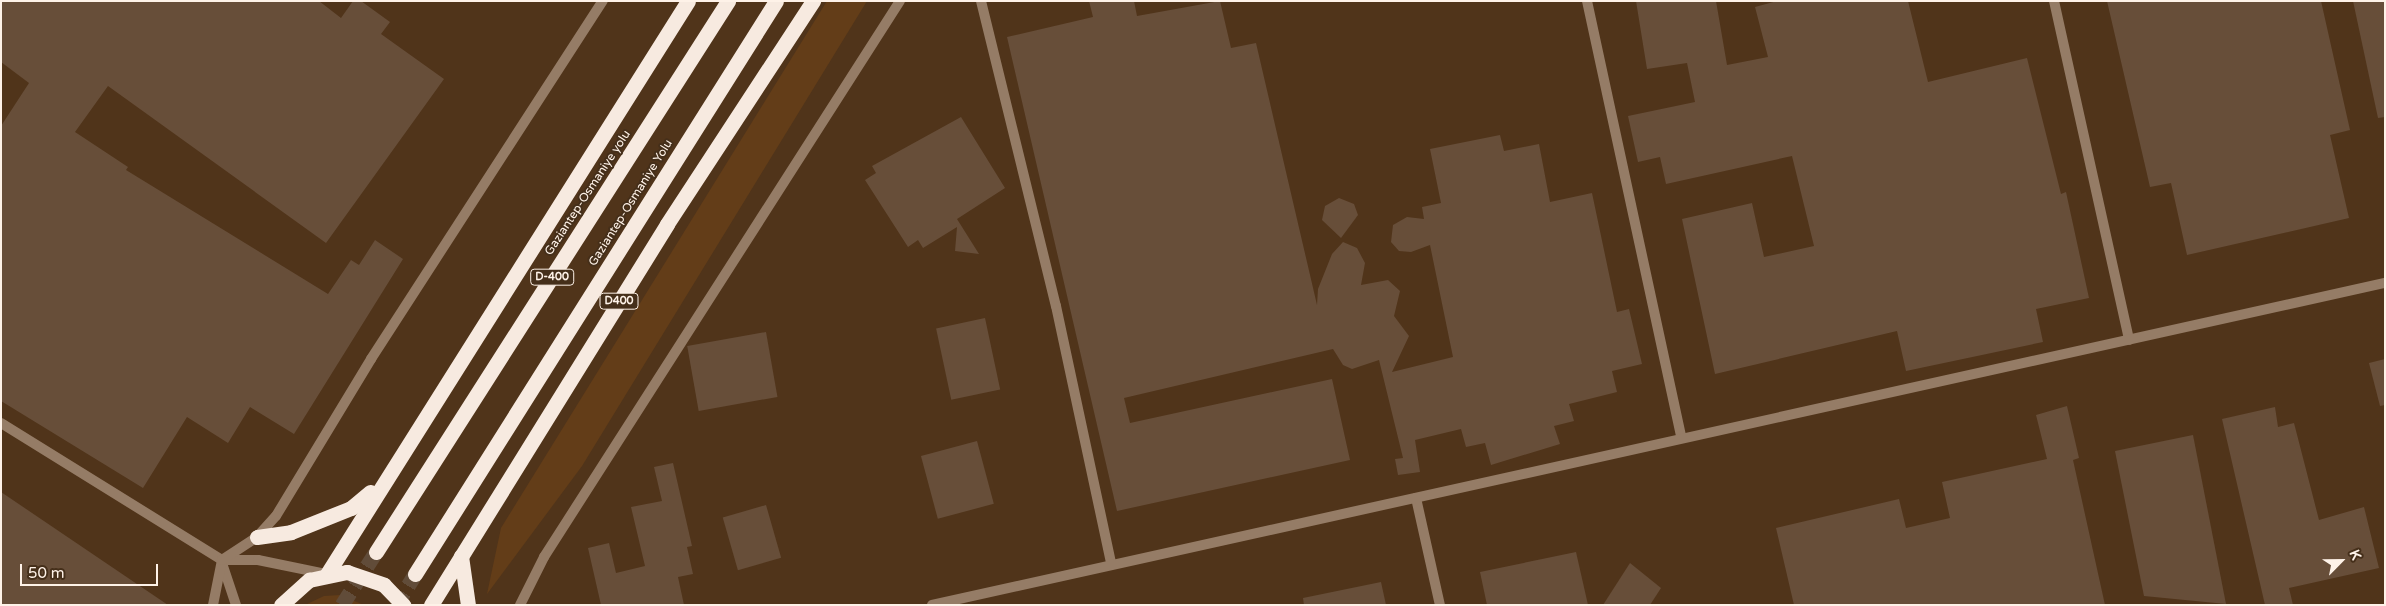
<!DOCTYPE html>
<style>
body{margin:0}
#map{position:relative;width:2386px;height:606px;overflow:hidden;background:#452f1a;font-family:"Varela Round",sans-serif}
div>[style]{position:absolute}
.built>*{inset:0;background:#50341a;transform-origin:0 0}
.green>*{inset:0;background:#633d18}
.building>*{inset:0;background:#674e39;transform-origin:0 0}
.highway-tunnel>*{height:15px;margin-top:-7.5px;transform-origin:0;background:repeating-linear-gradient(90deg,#614c39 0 15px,transparent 0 23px)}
.street>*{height:10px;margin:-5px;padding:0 5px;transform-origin:5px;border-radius:5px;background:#957c66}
.highway>*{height:15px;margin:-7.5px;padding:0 7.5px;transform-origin:7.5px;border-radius:7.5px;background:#f7eae0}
span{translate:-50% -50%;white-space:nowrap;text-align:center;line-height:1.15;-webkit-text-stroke:4px #452f1a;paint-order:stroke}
.shield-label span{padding:1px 4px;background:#452f1a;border:1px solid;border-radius:4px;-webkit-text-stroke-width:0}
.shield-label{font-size:11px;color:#fef2e8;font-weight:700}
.street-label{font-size:12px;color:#fef2e8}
.frame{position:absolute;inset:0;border:2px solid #fef2e8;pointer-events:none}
.north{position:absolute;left:2316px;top:536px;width:50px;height:50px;-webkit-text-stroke:4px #452f1a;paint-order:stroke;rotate:67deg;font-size:14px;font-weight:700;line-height:20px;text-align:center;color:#fef2e8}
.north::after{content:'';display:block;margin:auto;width:18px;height:22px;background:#fef2e8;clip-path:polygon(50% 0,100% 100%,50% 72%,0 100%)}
.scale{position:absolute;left:20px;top:564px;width:138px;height:22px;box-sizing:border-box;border:2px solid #fef2e8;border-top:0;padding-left:6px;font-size:15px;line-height:18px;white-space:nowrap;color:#fef2e8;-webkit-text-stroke:4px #452f1a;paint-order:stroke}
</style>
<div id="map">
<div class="built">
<i style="left:1px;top:1px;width:2384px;height:604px"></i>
</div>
<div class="green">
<i style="clip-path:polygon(827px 1px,867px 1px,582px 466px,487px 594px,501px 528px)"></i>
<i style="clip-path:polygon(340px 595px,364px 605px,305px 605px,324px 596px)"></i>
</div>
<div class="building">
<i style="clip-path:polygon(1px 1px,319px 1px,341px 18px,353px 1px,361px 1px,390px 22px,381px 34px,444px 79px,326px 243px,108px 86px,75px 132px,128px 167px,126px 170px,328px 294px,351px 260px,359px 265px,375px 240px,403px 259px,294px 434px,250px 407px,228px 443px,187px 417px,143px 488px,1px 401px,1px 126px,29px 83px,1px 62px)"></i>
<i style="clip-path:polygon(1089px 1px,1134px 1px,1137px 16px,1220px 1px,1231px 48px,1256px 43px,1317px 305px,1318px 289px,1332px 254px,1343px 242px,1357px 248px,1365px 263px,1361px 285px,1388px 280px,1400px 291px,1394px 316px,1409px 336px,1392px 372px,1453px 357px,1430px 245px,1411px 252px,1399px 251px,1391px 242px,1393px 225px,1407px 217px,1424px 219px,1422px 207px,1441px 203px,1430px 149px,1500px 135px,1504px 151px,1539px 144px,1550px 202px,1592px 193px,1617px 312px,1629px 309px,1642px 364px,1612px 371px,1617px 392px,1569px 404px,1574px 421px,1554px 426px,1560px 444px,1491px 465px,1485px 443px,1466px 447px,1461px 429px,1415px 440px,1420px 472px,1398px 475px,1395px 459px,1403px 458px,1379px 360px,1352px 369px,1343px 365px,1333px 349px,1124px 398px,1130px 423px,1332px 379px,1350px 460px,1117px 511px,1007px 37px,1093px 17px)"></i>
<i style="clip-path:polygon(1636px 1px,1716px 1px,1727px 65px,1768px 57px,1755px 7px,1777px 1px,1908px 1px,1928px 82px,2027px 58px,2061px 194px,2066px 192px,2089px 298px,2036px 309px,2043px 342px,1906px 371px,1897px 331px,1715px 374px,1682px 219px,1752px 203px,1764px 257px,1814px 246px,1792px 156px,1666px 184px,1660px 157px,1638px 162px,1628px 116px,1695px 102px,1687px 63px,1647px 69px)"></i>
<i style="clip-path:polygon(2107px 1px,2321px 1px,2350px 130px,2330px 135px,2349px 218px,2187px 255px,2171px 183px,2150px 187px)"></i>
<i style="clip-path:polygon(2353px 1px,2385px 1px,2385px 117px,2378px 118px)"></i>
<i style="clip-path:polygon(961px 117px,1005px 188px,957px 219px,979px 254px,955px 251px,957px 227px,923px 248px,918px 240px,908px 247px,865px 180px,876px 173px,872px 166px)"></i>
<i style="clip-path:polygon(1339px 198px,1354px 204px,1358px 215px,1341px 238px,1322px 220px,1325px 206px)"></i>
<i style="left:985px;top:318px;width:73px;height:50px;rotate:78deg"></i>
<i style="left:766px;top:332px;width:66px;height:80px;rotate:80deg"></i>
<i style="clip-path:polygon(2385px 359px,2385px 405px,2380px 406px,2369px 363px)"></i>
<i style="clip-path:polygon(2067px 406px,2079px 458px,2073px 460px,2105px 605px,1794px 605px,1776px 528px,1899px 499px,1906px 528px,1950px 518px,1942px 482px,2047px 459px,2036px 415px)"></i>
<i style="clip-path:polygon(2275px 407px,2278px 427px,2294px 423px,2319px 520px,2364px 507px,2379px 568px,2289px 588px,2293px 605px,2265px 605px,2222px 419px)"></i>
<i style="clip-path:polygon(2193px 435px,2226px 604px,2144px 596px,2115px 451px)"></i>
<i style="left:977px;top:441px;width:65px;height:58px;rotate:75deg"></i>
<i style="clip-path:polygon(673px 463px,692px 546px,687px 547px,693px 574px,678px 577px,684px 605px,601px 605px,588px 548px,609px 543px,616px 573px,645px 566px,631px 507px,662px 501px,654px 467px)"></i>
<i style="clip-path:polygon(1px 492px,168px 605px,1px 605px)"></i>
<i style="left:766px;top:505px;width:55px;height:45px;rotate:74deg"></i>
<i style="clip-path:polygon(1576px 552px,1588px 605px,1487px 605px,1480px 572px)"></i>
<i style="clip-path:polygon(1630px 563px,1661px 588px,1650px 605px,1603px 605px)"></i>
<i style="clip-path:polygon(1381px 582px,1386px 605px,1304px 605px,1303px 598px)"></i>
</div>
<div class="highway-tunnel">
<i style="left:342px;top:605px;width:63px;rotate:-57.3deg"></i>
<i style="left:396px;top:605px;width:36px;rotate:-58deg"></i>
</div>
<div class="street">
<i style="left:981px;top:1px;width:314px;rotate:76.2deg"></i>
<i style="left:1056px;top:306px;width:262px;rotate:77.9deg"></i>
<i style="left:1587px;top:1px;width:446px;rotate:77.8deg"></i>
<i style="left:2054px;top:1px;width:347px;rotate:77.5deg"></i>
<i style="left:1px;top:423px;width:260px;rotate:31.8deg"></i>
<i style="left:222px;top:560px;width:36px"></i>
<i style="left:258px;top:560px;width:69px;rotate:11.6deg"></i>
<i style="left:1416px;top:498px;width:110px;rotate:77.4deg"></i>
<i style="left:223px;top:566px;width:41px;rotate:71.6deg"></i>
<i style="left:213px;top:605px;width:46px;rotate:-78.7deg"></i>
<i style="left:222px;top:560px;width:42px;rotate:-33.3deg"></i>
<i style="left:257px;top:537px;width:28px;rotate:-48deg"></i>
<i style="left:276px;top:516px;width:184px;rotate:-58.8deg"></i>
<i style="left:371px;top:359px;width:427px;rotate:-57.1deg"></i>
<i style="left:520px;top:605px;width:54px;rotate:-63.4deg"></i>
<i style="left:544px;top:557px;width:660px;rotate:-57.37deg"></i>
<i style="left:932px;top:605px;width:1488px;rotate:-12.5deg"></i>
</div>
<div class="highway">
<i style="left:257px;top:537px;width:34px;rotate:-8deg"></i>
<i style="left:291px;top:532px;width:65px;rotate:-21.8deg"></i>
<i style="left:351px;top:508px;width:25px;rotate:-40deg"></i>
<i style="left:376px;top:552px;width:654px;rotate:-57.43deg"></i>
<i style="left:461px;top:556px;width:49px;rotate:81.9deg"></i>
<i style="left:327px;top:574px;width:677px;rotate:-57.79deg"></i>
<i style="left:415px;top:574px;width:677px;rotate:-57.79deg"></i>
<i style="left:281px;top:605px;width:38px;rotate:-42deg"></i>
<i style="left:309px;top:580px;width:39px;rotate:-12deg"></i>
<i style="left:347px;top:572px;width:39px;rotate:19deg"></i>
<i style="left:384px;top:585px;width:28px;rotate:46deg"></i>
<i style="left:431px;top:605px;width:448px;rotate:-58.2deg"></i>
<i style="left:667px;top:224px;width:267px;rotate:-56.8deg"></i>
</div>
<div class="shield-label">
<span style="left:552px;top:277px">D-400</span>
<span style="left:619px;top:301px">D400</span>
</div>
<div class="street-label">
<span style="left:588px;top:193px;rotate:-57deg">Gaziantep-Osmaniye yolu</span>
<span style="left:631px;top:203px;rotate:-58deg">Gaziantep-Osmaniye Yolu</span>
</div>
<div class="frame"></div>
<div class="north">K</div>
<div class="scale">50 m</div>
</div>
